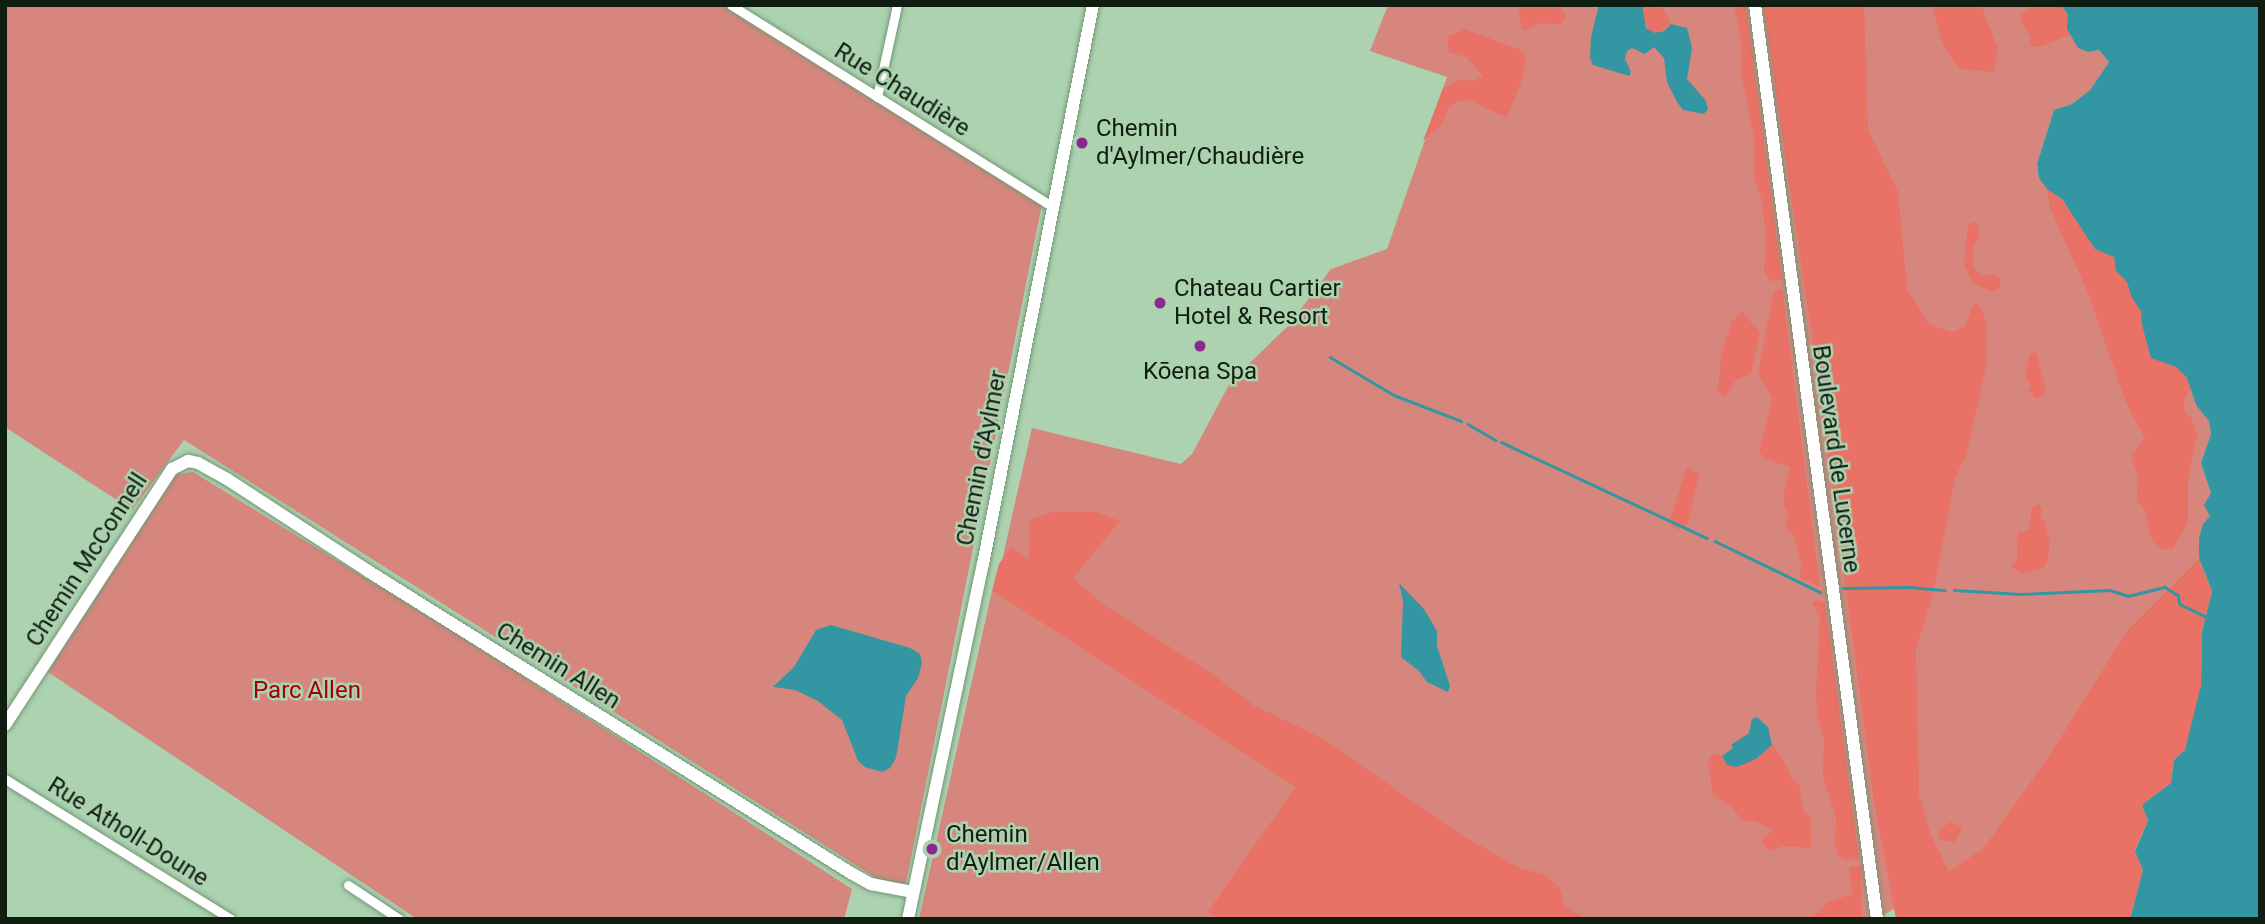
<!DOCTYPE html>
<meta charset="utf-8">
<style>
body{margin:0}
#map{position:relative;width:2265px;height:924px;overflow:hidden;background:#acd2b0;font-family:Roboto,sans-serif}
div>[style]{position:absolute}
.green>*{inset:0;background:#d7867d}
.forest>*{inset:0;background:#e97165}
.water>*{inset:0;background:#3396a3}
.stream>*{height:2.5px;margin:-1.25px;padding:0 1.25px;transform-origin:1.25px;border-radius:1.25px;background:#3396a3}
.roads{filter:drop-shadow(0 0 2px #739777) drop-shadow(0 0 2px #739777)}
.street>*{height:9px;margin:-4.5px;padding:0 4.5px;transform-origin:4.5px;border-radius:4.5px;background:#fff}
.secondary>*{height:12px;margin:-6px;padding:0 6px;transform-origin:6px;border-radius:6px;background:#fff}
.dots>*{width:19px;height:19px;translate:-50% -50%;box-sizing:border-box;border:4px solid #acd2b0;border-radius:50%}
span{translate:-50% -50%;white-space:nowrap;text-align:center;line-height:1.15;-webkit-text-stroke:5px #acd2b0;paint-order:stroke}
.street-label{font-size:24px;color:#101e12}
.poi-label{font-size:24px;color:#101e12}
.left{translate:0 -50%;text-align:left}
.park-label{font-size:24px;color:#a1000b}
.frame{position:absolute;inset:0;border:7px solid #101e12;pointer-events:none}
</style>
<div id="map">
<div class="green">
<i style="clip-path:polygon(5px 5px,735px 5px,1043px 199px,906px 883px,889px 886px,184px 440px,132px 510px,5px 427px)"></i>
<i style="clip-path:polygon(1388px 5px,2061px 5px,2088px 52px,2099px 50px,2109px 62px,2090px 90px,2072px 104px,2054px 110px,2037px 164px,2039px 178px,2114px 257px,2176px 367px,2187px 378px,2196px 405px,2209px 420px,2211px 434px,2201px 463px,2211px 493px,2210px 516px,2199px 538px,2199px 558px,2127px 630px,2049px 755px,1983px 848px,1894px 909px,1876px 919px,1574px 919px,1001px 565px,1032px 428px,1181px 464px,1192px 454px,1231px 381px,1288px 326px,1331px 269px,1387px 249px,1447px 77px,1370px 51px)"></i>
<i style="clip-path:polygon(193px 472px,467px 640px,852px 889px,844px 919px,417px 919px,48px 672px,171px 480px,178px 474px)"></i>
<i style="clip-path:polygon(992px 591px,1295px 787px,1209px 912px,1218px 919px,919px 919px)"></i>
</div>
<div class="forest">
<i style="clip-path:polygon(1518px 5px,1560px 5px,1566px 18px,1558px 25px,1543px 23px,1522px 31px)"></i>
<i style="clip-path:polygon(1642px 5px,1662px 5px,1671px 24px,1659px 33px,1650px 32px,1642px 15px)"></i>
<i style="clip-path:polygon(1734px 5px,1746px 5px,1782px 280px,1770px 281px,1764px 272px,1766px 234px,1762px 202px,1754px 176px,1754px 137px,1742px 79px,1741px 39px)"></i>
<i style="clip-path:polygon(1763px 5px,1864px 5px,1868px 129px,1898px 192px,1907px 289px,1929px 324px,1953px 332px,1965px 326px,1974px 302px,1982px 309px,1986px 322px,1986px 368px,1966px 456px,1955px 477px,1934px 590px,1916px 650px,1919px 795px,1931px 835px,1949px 871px,1983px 848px,2049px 755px,2127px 630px,2199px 558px,2212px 591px,2202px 632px,2201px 685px,2196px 716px,2185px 750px,2174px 760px,2171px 783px,2142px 805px,2148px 821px,2135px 850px,2143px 870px,2130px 919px,1896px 919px,1874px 801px,1817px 370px)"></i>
<i style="clip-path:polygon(1932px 5px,1981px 5px,1998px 49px,1993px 72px,1960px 69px,1943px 46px)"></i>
<i style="clip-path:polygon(2034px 5px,2061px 5px,2068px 15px,2070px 35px,2039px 47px,2029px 45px,2031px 38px,2022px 24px,2021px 15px)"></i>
<i style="clip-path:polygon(1465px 29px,1520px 50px,1526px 56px,1523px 77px,1507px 118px,1469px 100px,1459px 101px,1449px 107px,1442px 124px,1423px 141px,1443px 88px,1460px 80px,1473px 81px,1483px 76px,1466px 57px,1449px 52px,1447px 37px)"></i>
<i style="clip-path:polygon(2047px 189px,2062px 199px,2095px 249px,2114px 257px,2116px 271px,2127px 282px,2132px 298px,2141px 311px,2142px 325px,2151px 357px,2176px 367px,2187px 378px,2191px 389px,2184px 400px,2185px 412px,2191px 417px,2197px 435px,2188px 479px,2188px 523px,2173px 548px,2161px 549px,2152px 541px,2145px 511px,2137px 500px,2138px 476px,2131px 456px,2145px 438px,2127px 405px,2088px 293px,2050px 208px)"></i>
<i style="clip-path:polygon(1977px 222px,1979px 239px,1974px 245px,1972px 265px,1981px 276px,1993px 274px,2001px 279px,2000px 288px,1992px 292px,1973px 283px,1964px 264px,1968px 227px,1971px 223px)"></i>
<i style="clip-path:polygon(1782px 289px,1820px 587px,1800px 578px,1801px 563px,1793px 534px,1785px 527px,1789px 514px,1784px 507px,1784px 494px,1790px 467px,1764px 458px,1759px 451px,1772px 398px,1758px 373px,1774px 291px)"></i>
<i style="clip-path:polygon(1742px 312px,1760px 332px,1751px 373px,1736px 380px,1725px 397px,1718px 391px,1721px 356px,1732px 321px)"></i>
<i style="clip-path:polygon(2036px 352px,2045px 386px,2044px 395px,2037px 399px,2028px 391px,2031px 385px,2025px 376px,2030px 354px)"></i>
<i style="clip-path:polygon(1687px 467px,1699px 475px,1688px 523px,1679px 530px,1671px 526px,1671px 517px)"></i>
<i style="clip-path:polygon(2039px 504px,2042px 510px,2040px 518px,2044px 521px,2050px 540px,2048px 560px,2043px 568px,2021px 574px,2011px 566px,2017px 559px,2018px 532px,2029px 530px,2032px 507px)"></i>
<i style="clip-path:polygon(1053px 512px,1095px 512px,1120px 521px,1073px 578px,1100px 602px,1215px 676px,1253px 705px,1322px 738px,1460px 834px,1517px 867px,1545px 875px,1559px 887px,1565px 906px,1586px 919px,1218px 919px,1208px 912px,1295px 787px,992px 591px,999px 564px,1011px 547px,1029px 560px,1029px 520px)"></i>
<i style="clip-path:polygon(1819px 600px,1825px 604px,1859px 859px,1846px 860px,1838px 856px,1835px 842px,1836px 817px,1823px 778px,1824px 739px,1817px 714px,1816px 692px,1820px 619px,1812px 603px)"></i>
<i style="clip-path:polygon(1772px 745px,1783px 759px,1792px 779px,1799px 784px,1803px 809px,1811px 819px,1811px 848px,1784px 846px,1769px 851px,1761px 841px,1773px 830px,1755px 821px,1744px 822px,1731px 807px,1713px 795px,1708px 762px,1713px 753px,1722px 756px,1727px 765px,1756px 759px)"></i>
<i style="clip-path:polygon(1949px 822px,1962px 827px,1955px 842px,1940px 840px,1938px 833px)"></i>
<i style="clip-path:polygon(1861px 866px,1861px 919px,1811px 919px,1828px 902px,1852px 894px,1849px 867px)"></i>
</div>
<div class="water">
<i style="clip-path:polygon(1599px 5px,1642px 5px,1646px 28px,1655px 33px,1664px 31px,1671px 24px,1687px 28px,1692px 48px,1687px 79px,1706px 101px,1708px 109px,1704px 114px,1683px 110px,1677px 102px,1667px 82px,1664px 58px,1654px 47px,1645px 54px,1632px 48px,1627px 51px,1625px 59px,1631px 72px,1629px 76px,1593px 65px,1590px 58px,1591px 37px)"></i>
<i style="clip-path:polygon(2061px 5px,2260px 5px,2260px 919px,2130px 919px,2143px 870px,2135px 851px,2148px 821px,2142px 805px,2171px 783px,2174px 760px,2185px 750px,2201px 685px,2202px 632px,2212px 591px,2199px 558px,2199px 538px,2203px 524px,2210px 516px,2204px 505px,2211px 493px,2201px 463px,2211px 434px,2209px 421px,2196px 405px,2187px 378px,2176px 367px,2151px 358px,2142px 325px,2141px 311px,2132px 298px,2127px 282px,2116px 271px,2114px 257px,2095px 249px,2062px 199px,2047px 189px,2039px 178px,2037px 164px,2054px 110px,2072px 104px,2090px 90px,2109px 62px,2099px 50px,2088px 52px,2078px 48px,2067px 29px,2068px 15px)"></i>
<i style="clip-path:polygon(1399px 583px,1424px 609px,1437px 631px,1437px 646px,1450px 686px,1448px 692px,1427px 682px,1419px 671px,1401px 657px,1403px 601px)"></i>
<i style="clip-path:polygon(831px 625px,910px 648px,920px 654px,922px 663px,918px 678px,906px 696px,896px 758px,890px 768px,882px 772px,865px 767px,858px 761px,842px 720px,818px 701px,795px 690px,773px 687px,794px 667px,816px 630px)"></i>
<i style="clip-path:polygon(1757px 717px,1768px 727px,1772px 745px,1756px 759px,1737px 767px,1727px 765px,1722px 756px,1733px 748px,1731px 745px,1749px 733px,1752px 719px)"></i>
</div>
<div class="stream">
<i style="left:1330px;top:357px;width:74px;rotate:30.7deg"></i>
<i style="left:1394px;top:395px;width:72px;rotate:21.2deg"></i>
<i style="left:1468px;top:424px;width:32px;rotate:30deg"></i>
<i style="left:1501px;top:442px;width:227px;rotate:25deg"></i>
<i style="left:1715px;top:541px;width:117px;rotate:25.9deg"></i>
<i style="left:1843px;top:588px;width:66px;rotate:-0.9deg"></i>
<i style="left:1909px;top:587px;width:36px;rotate:5deg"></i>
<i style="left:1954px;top:590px;width:67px;rotate:3.4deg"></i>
<i style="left:2021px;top:594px;width:89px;rotate:-2.6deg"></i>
<i style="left:2110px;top:590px;width:19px;rotate:18deg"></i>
<i style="left:2128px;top:596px;width:38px;rotate:-14deg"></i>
<i style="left:2165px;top:587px;width:15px;rotate:32deg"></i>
<i style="left:2178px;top:595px;width:9px;rotate:77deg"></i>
<i style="left:2180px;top:604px;width:28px;rotate:26deg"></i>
</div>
<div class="roads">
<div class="street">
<i style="left:731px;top:5px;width:380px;rotate:32.1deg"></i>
<i style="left:877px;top:97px;width:94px;rotate:-77.7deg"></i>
<i style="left:5px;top:779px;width:266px;rotate:31.8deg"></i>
<i style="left:348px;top:885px;width:61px;rotate:33.7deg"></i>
</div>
<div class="secondary">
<i style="left:1755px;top:5px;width:922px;rotate:82.4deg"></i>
<i style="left:5px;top:725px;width:306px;rotate:-56.9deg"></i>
<i style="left:172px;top:469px;width:18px;rotate:-27deg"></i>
<i style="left:188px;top:461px;width:10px;rotate:11deg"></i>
<i style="left:198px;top:463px;width:33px;rotate:29deg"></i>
<i style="left:227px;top:479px;width:168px;rotate:33.1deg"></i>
<i style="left:368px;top:571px;width:570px;rotate:32.02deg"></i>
<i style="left:851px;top:873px;width:23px;rotate:29deg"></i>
<i style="left:871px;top:884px;width:43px;rotate:10.8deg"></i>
<i style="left:908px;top:919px;width:363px;rotate:-78.1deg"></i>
<i style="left:983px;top:564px;width:570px;rotate:-78.87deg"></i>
</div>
</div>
<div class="dots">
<i style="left:1082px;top:143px;background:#8d278e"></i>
<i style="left:1160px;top:303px;background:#8d278e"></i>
<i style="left:1200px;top:346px;background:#8d278e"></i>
<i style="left:932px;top:849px;background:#8d278e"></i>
</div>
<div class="street-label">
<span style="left:902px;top:90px;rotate:32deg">Rue Chaudière</span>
<span style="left:982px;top:458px;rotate:-79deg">Chemin d'Aylmer</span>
<span style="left:1836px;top:459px;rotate:82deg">Boulevard de Lucerne</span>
<span style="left:87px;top:560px;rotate:-57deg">Chemin McConnell</span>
<span style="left:558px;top:666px;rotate:32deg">Chemin Allen</span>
<span style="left:128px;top:832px;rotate:32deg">Rue Atholl-Doune</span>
</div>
<div class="poi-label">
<span class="left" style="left:1096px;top:143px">Chemin<br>d'Aylmer/Chaudière</span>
<span class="left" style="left:1174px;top:303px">Chateau Cartier<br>Hotel &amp; Resort</span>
<span style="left:1200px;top:372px">Kōena Spa</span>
<span class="left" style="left:946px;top:849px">Chemin<br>d'Aylmer/Allen</span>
</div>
<div class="park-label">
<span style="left:307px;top:691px">Parc Allen</span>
</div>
<div class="frame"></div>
</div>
